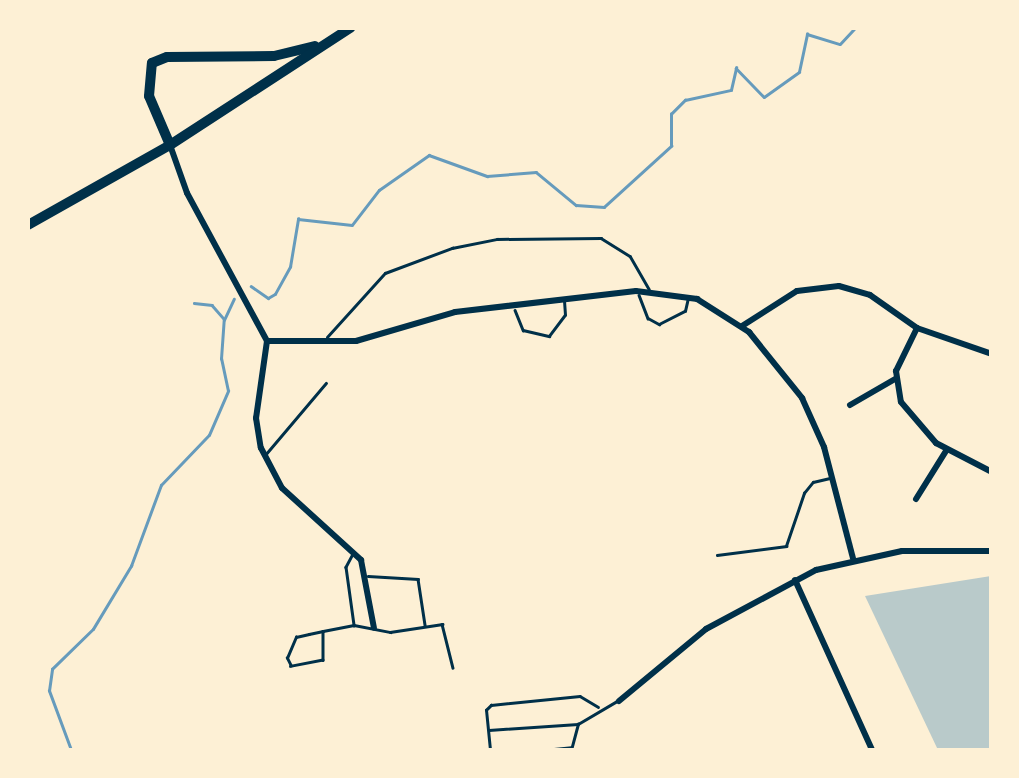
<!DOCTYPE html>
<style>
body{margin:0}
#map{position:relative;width:1019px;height:778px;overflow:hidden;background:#fdf0d5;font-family:"PT Sans Narrow",sans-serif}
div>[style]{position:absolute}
.green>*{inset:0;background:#b9caca}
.stream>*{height:2.5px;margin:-1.25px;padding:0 1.25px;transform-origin:1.25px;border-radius:1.25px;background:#669bbc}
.service>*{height:2.5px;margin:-1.25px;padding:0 1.25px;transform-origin:1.25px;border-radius:1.25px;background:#003049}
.minor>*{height:6px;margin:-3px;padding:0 3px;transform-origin:3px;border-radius:3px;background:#003049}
.trunk>*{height:10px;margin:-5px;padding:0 5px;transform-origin:5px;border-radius:5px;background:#003049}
span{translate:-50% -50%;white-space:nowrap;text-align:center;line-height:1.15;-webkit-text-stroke:8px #fdf0d5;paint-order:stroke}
.frame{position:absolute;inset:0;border:30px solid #fdf0d5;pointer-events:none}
</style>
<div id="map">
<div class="green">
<i style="clip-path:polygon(991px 576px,991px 750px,938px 750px,865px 596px)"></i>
</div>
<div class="stream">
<i style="left:251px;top:286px;width:21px;rotate:35deg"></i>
<i style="left:268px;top:298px;width:8px;rotate:-30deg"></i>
<i style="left:275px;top:294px;width:31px;rotate:-61deg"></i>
<i style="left:290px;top:267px;width:49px;rotate:-80.5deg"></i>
<i style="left:298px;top:219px;width:54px;rotate:6.3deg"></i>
<i style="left:352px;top:225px;width:44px;rotate:-52.4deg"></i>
<i style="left:379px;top:190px;width:61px;rotate:-35deg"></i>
<i style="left:429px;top:155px;width:62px;rotate:19.9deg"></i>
<i style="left:487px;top:176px;width:49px;rotate:-4.7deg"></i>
<i style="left:536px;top:172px;width:52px;rotate:39.5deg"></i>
<i style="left:576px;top:205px;width:28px;rotate:4deg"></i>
<i style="left:604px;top:207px;width:91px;rotate:-42.3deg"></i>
<i style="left:671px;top:146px;width:32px;rotate:-90deg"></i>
<i style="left:671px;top:114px;width:20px;rotate:-45deg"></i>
<i style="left:685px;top:100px;width:47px;rotate:-12.3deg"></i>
<i style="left:731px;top:90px;width:23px;rotate:-77deg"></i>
<i style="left:736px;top:68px;width:40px;rotate:46deg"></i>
<i style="left:764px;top:97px;width:43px;rotate:-35.5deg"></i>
<i style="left:799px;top:72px;width:39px;rotate:-78deg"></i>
<i style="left:807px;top:34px;width:34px;rotate:17deg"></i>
<i style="left:840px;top:44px;width:22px;rotate:-47deg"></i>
<i style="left:194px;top:303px;width:18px;rotate:6deg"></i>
<i style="left:212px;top:305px;width:18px;rotate:49deg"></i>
<i style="left:71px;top:750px;width:63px;rotate:-110.4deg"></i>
<i style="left:49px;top:691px;width:22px;rotate:-82deg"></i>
<i style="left:52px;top:669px;width:57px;rotate:-44.3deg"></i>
<i style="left:93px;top:629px;width:74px;rotate:-58.9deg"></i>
<i style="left:131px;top:566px;width:86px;rotate:-69.7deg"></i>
<i style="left:161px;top:485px;width:69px;rotate:-46.2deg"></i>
<i style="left:209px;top:435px;width:48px;rotate:-66.6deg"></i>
<i style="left:228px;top:391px;width:33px;rotate:-102deg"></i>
<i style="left:221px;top:359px;width:39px;rotate:-86deg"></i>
<i style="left:224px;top:320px;width:23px;rotate:-65deg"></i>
</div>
<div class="service">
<i style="left:639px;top:295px;width:25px;rotate:69deg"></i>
<i style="left:648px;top:318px;width:13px;rotate:29deg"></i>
<i style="left:659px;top:324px;width:29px;rotate:-27deg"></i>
<i style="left:685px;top:311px;width:13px;rotate:-77deg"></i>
<i style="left:515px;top:310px;width:22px;rotate:68deg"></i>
<i style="left:523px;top:330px;width:27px;rotate:13deg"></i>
<i style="left:549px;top:336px;width:26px;rotate:-53deg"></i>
<i style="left:565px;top:315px;width:15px;rotate:-94deg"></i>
<i style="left:327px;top:337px;width:86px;rotate:-47.8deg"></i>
<i style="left:385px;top:273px;width:72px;rotate:-20.5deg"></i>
<i style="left:452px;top:248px;width:46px;rotate:-11.3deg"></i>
<i style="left:497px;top:239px;width:104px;rotate:-0.6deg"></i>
<i style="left:601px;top:238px;width:34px;rotate:32deg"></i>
<i style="left:630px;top:256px;width:38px;rotate:60deg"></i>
<i style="left:265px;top:455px;width:94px;rotate:-49.7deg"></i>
<i style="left:353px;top:554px;width:15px;rotate:118deg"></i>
<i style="left:346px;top:567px;width:59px;rotate:82.1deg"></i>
<i style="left:354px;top:625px;width:37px;rotate:11deg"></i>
<i style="left:390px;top:632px;width:53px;rotate:-8.7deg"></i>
<i style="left:442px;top:624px;width:45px;rotate:76deg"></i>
<i style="left:717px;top:555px;width:70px;rotate:-7.4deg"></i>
<i style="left:786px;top:546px;width:56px;rotate:-71.2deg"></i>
<i style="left:804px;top:493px;width:14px;rotate:-51deg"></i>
<i style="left:813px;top:482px;width:18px;rotate:-13deg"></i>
<i style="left:368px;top:576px;width:50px;rotate:3.4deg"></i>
<i style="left:418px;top:579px;width:47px;rotate:81.3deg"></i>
<i style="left:323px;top:631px;width:29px;rotate:90deg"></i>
<i style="left:323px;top:660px;width:33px;rotate:169deg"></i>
<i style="left:291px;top:666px;width:9px;rotate:-117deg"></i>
<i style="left:287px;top:658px;width:23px;rotate:-67deg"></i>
<i style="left:296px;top:637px;width:13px;rotate:-13deg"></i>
<i style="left:309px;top:634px;width:14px;rotate:-12deg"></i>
<i style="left:323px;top:631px;width:31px;rotate:-11deg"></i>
<i style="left:489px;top:730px;width:89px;rotate:-3.9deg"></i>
<i style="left:490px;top:750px;width:40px;rotate:-95.7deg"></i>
<i style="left:486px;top:710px;width:7px;rotate:-45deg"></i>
<i style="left:491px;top:705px;width:89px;rotate:-5.8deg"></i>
<i style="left:580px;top:696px;width:21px;rotate:31deg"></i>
<i style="left:544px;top:750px;width:27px;rotate:-6deg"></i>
<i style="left:571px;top:750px;width:27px;rotate:-75deg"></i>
<i style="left:578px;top:724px;width:45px;rotate:-30.5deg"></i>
</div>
<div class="minor">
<i style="left:170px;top:145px;width:51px;rotate:70.5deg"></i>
<i style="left:187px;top:193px;width:168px;rotate:61.6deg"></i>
<i style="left:267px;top:341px;width:78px;rotate:98.1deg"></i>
<i style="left:256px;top:418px;width:30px;rotate:81deg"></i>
<i style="left:261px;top:448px;width:45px;rotate:62.3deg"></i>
<i style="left:282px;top:488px;width:107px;rotate:42.3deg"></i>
<i style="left:361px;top:560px;width:69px;rotate:79.2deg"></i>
<i style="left:742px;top:326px;width:65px;rotate:-32.5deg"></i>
<i style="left:797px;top:291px;width:42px;rotate:-6.8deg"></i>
<i style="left:839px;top:286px;width:32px;rotate:16deg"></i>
<i style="left:870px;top:295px;width:57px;rotate:35.1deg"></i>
<i style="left:917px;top:328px;width:79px;rotate:19.1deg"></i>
<i style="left:917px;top:328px;width:48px;rotate:116deg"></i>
<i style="left:896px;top:371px;width:31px;rotate:81deg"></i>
<i style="left:901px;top:402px;width:54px;rotate:49.5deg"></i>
<i style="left:936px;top:443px;width:63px;rotate:27.4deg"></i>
<i style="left:267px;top:341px;width:89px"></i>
<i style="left:356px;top:341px;width:103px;rotate:-16.3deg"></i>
<i style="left:455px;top:312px;width:182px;rotate:-6.6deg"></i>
<i style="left:636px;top:291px;width:62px;rotate:7.5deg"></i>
<i style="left:697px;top:299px;width:62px;rotate:32.4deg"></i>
<i style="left:749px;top:332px;width:85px;rotate:51.2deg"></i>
<i style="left:802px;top:398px;width:54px;rotate:65.8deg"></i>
<i style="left:824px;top:447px;width:115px;rotate:75.4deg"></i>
<i style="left:850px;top:405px;width:52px;rotate:-30deg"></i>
<i style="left:916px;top:499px;width:57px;rotate:-58deg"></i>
<i style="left:795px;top:580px;width:187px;rotate:65.6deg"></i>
<i style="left:619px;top:701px;width:113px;rotate:-39.6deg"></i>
<i style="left:706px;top:629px;width:125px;rotate:-28.2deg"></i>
<i style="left:816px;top:570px;width:88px;rotate:-12.5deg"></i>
<i style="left:902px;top:551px;width:90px"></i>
</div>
<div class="trunk">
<i style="left:170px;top:145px;width:53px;rotate:-113.2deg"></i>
<i style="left:149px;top:96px;width:33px;rotate:-85deg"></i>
<i style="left:152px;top:63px;width:16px;rotate:-22deg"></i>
<i style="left:167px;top:57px;width:107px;rotate:-0.5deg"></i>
<i style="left:274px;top:56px;width:42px;rotate:-13.7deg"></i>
<i style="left:28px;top:225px;width:163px;rotate:-29.4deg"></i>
<i style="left:170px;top:145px;width:215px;rotate:-33deg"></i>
</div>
<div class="frame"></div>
</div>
